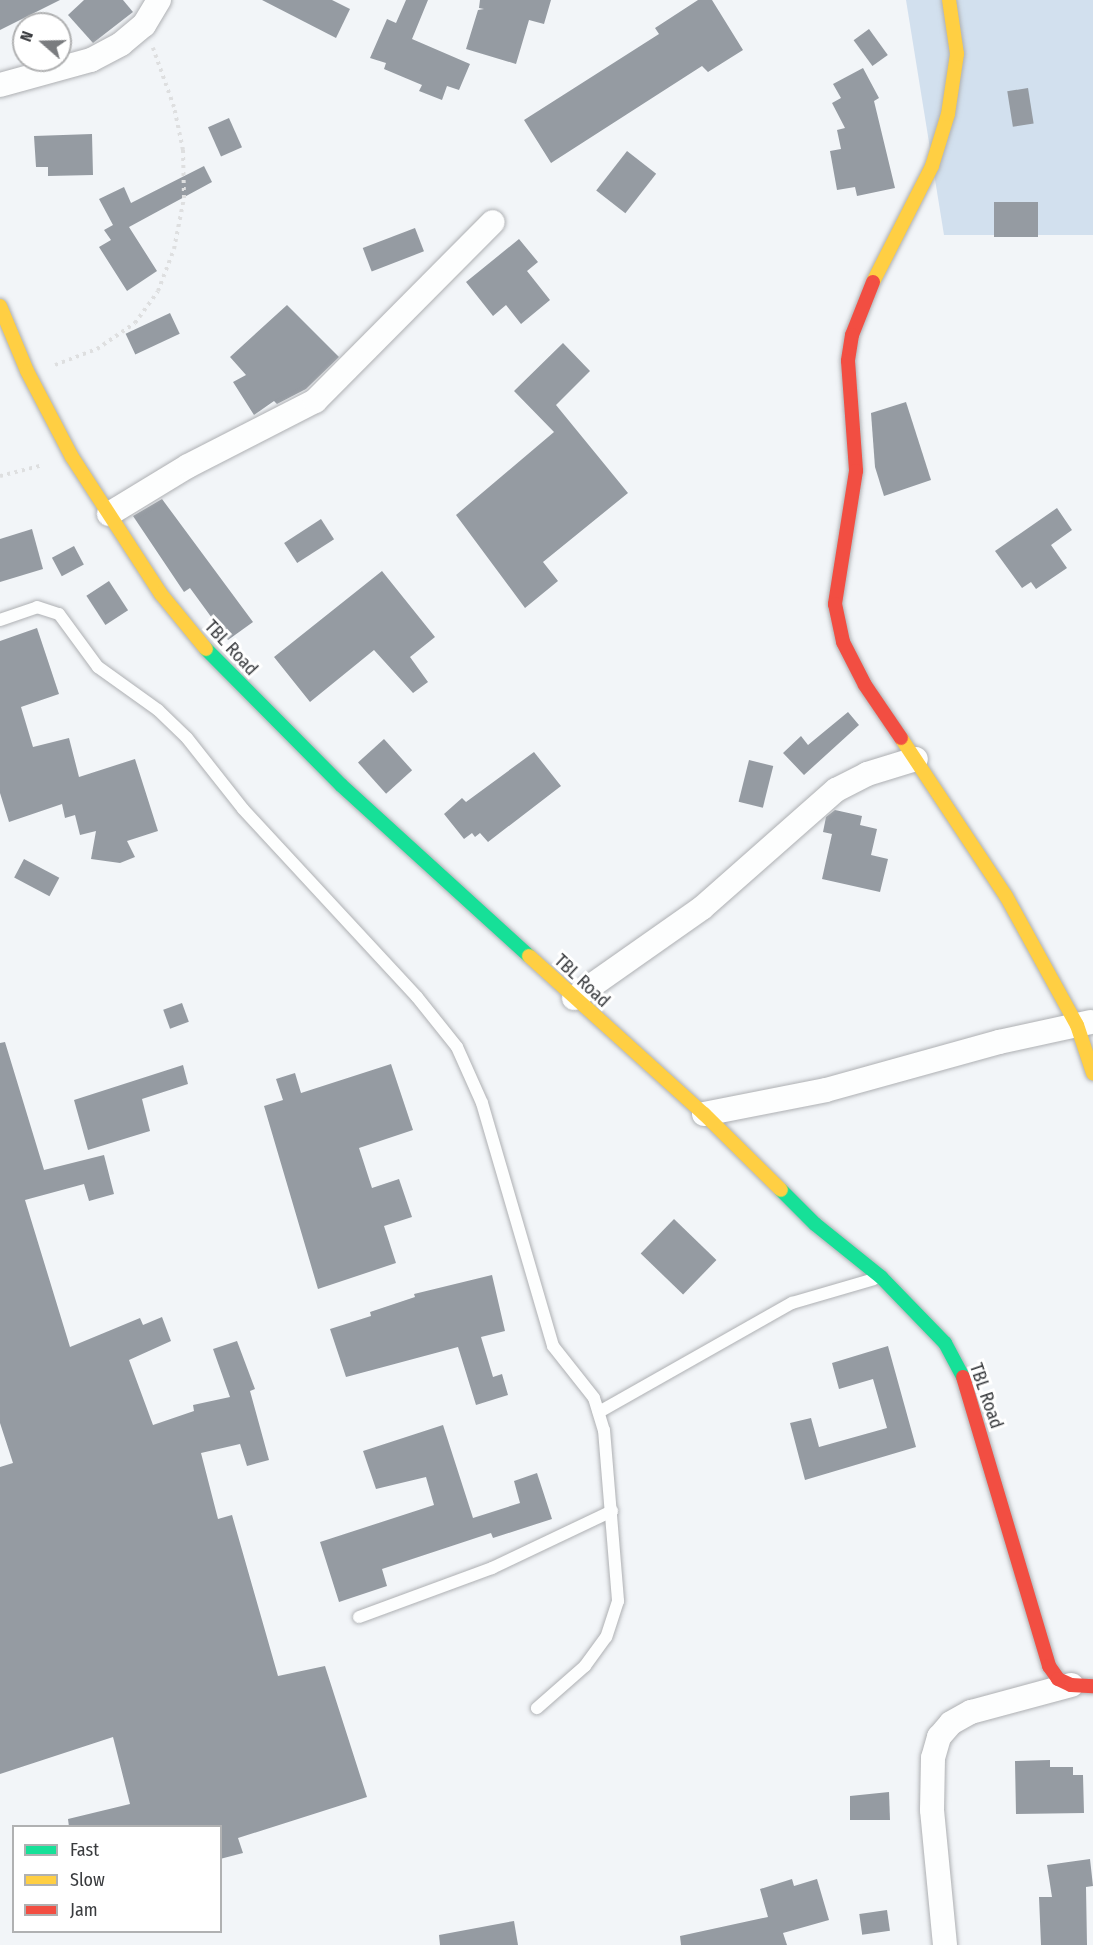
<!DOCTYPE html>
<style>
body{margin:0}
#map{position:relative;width:1093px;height:1945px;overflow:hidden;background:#f2f5f8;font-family:"Fira Sans Condensed",sans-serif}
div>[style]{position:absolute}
.green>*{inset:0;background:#d2e0ee}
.building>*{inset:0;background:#959ba2;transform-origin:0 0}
.path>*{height:4px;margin-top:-2px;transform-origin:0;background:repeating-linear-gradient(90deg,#dedfe0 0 3px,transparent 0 7.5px)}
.roads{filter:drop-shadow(0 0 2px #aeb0b3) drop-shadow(0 0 2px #aeb0b3)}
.lane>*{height:12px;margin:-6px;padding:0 6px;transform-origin:6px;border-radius:6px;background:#fdfefe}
.street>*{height:24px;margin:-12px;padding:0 12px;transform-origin:12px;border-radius:12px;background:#fdfefe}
.fast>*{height:14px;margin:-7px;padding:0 7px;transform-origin:7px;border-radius:7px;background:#16e098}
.slow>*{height:14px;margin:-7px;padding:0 7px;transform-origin:7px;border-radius:7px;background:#ffcf43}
.jam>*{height:14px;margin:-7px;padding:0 7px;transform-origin:7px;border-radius:7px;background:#f24e42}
span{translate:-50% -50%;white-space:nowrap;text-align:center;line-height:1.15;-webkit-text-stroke:6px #fff;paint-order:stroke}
.street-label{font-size:18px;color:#393b3e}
.legend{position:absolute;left:12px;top:1825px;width:210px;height:108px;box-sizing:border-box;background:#fff;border:2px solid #b0b1b2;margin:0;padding:8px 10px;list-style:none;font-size:18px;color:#393b3e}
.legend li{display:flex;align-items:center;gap:12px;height:30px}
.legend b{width:30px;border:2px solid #b0b1b2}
.north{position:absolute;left:12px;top:12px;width:60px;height:60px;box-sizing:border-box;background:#fff;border:2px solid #b0b1b2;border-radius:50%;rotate:290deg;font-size:16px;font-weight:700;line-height:24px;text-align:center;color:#393b3e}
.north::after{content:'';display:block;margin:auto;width:21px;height:27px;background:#7a7c7f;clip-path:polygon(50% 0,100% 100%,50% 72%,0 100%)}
</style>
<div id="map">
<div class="green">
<i style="clip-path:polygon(906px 0,1093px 0,1093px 235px,944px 235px)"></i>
</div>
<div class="building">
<i style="clip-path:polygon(0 0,60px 0,0 30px)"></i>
<i style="clip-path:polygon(84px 0,123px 0,133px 12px,93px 43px,68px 15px)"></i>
<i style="clip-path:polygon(262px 0,332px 0,350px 9px,336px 38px)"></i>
<i style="clip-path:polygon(406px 0,428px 0,412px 39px,470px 64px,459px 90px,447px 86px,442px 100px,419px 91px,422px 85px,384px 69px,386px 63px,370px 58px,387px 19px,396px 23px)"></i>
<i style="clip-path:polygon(480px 0,551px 0,544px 24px,529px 20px,516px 64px,466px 49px,478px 10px,484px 9px,479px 8px)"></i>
<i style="clip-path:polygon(698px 0,712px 0,743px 50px,708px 72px,702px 66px,551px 163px,524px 120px,659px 34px,655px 28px)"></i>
<i style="left:869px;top:29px;width:32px;height:19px;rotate:54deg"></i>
<i style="clip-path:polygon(863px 68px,879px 98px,874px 101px,895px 188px,857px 196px,855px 187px,837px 190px,830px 151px,841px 149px,837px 130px,845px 128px,832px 103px,841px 98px,833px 84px)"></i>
<i style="left:1028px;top:88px;width:36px;height:21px;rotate:81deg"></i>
<i style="left:229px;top:118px;width:32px;height:23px;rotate:66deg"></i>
<i style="clip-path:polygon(92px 134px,93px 175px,48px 176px,48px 167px,36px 167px,34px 136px)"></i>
<i style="left:627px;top:151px;width:37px;height:50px;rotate:38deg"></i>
<i style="clip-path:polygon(204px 166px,212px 182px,129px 227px,157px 271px,127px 291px,99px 247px,111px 240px,104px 230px,113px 225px,99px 199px,124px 187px,131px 203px)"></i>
<i style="left:994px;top:202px;width:44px;height:35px"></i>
<i style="left:415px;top:228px;width:25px;height:56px;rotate:69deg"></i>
<i style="clip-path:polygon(519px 239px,538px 262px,527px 271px,550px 300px,521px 324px,506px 305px,493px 316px,466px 282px)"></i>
<i style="clip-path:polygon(287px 305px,339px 357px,306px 389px,277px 404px,274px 401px,254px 415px,233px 382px,246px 375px,230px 357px)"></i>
<i style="left:170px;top:313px;width:23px;height:49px;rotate:65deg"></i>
<i style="clip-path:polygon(563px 343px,590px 371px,556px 405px,628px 493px,543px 562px,558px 581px,525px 608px,456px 515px,554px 432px,514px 391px)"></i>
<i style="clip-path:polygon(906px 402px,931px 480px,884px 496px,875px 467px,871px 413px)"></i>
<i style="clip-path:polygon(162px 499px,253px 622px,228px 640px,190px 588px,184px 592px,133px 516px)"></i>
<i style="clip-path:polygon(1057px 508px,1072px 530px,1051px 545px,1067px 568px,1036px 589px,1031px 582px,1022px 588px,995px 551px)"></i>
<i style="left:321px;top:519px;width:24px;height:44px;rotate:57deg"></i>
<i style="clip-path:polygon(32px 529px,43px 569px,0 582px,0 539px)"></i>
<i style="left:74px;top:546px;width:21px;height:25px;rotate:62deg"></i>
<i style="clip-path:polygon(382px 571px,435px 637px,410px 657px,428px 682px,413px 693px,374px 650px,310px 702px,274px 657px)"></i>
<i style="left:109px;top:581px;width:35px;height:27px;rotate:57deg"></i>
<i style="clip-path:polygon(37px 628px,59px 694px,21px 707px,33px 747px,69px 738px,79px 777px,135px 759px,158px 831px,127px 841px,135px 857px,120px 863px,91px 859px,96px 831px,80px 835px,75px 815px,65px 818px,62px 804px,9px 822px,0 793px,0 641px)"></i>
<i style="clip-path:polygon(848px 712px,859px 725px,804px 775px,783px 753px,801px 736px,808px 745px)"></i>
<i style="left:384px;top:739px;width:42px;height:35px;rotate:48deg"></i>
<i style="clip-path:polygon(534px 752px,561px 786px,488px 842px,480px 833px,475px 837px,472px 833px,464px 839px,444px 814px,462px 798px,466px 802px)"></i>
<i style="left:749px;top:760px;width:25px;height:43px;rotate:14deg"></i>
<i style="clip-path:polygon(835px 810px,862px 816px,860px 825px,877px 829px,871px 855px,888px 859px,880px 892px,822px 879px,832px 834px,823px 832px,826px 817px)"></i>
<i style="left:24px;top:859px;width:40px;height:21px;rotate:28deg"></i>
<i style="left:182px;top:1003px;width:20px;height:20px;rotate:70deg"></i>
<i style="clip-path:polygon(5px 1042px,44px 1170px,104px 1155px,114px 1194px,89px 1201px,84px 1184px,25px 1200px,70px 1347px,140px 1318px,143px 1325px,162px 1317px,171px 1341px,129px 1360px,153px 1425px,194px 1411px,193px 1405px,230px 1397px,213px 1349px,237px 1341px,255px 1389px,250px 1391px,269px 1460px,247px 1466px,240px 1444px,201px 1453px,218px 1519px,232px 1515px,278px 1676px,325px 1666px,367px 1797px,238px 1838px,243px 1853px,220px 1859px,220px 1827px,69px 1827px,68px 1819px,130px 1804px,113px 1737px,0 1774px,0 1467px,13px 1463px,0 1423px,0 1043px)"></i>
<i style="clip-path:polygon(391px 1064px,413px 1130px,359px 1148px,372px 1188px,399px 1179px,412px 1217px,384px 1226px,396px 1263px,318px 1289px,264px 1106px,283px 1100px,276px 1079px,295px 1073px,301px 1093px)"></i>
<i style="clip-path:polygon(183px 1065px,188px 1084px,142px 1099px,150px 1131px,88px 1150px,74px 1100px)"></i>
<i style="left:674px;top:1219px;width:59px;height:48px;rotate:44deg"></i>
<i style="clip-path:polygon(492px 1275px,505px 1331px,481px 1337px,493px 1377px,502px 1374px,508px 1395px,476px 1405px,458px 1347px,346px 1377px,330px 1329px,371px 1316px,370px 1312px,415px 1297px,414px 1294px)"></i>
<i style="clip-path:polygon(888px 1346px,916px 1447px,805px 1480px,790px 1423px,811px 1418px,819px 1447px,887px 1428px,873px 1379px,839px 1389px,832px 1363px)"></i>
<i style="clip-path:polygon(443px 1425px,473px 1518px,520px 1503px,514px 1481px,537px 1473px,552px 1519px,493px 1538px,491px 1533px,382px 1569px,387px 1586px,339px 1602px,320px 1542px,434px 1505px,426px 1477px,376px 1489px,363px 1451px)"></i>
<i style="clip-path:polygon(1050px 1760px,1050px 1767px,1073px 1767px,1073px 1775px,1083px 1775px,1084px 1813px,1016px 1814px,1015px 1761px)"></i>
<i style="clip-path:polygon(889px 1792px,890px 1820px,850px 1820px,850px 1796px)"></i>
<i style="clip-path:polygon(1090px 1859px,1093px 1886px,1086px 1887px,1087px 1945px,1041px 1945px,1039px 1897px,1052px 1897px,1047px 1865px)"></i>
<i style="clip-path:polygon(792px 1879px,794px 1886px,817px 1879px,829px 1920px,783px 1933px,787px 1945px,681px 1945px,680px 1936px,768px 1917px,760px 1889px)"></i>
<i style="left:887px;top:1910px;width:21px;height:28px;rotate:82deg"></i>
<i style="clip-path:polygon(514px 1921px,518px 1945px,440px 1945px,439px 1935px)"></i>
</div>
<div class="path">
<i style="left:55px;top:365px;width:45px;rotate:-20.9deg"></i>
<i style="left:97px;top:349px;width:46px;rotate:-34.4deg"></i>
<i style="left:135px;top:323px;width:39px;rotate:-54deg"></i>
<i style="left:158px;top:291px;width:45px;rotate:-69.1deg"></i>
<i style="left:174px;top:249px;width:52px;rotate:-78.9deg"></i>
<i style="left:184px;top:198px;width:48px;rotate:-91.2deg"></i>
<i style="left:183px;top:150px;width:44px;rotate:-101.8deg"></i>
<i style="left:174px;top:107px;width:63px;rotate:-109.6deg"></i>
<i style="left:0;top:476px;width:44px;rotate:-14.3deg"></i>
</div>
<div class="roads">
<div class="lane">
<i style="left:0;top:620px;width:39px;rotate:-19deg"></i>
<i style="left:37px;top:607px;width:23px;rotate:18deg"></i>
<i style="left:59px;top:614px;width:66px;rotate:53.7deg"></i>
<i style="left:98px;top:667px;width:74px;rotate:35.6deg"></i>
<i style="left:158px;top:710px;width:40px;rotate:44deg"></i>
<i style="left:187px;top:738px;width:90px;rotate:51.7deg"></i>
<i style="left:243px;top:809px;width:256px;rotate:47.2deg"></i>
<i style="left:417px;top:997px;width:64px;rotate:51.3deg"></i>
<i style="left:457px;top:1047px;width:61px;rotate:65.9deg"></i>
<i style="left:482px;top:1103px;width:253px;rotate:73.7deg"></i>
<i style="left:553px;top:1346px;width:66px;rotate:51.7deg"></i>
<i style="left:594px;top:1398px;width:34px;rotate:73deg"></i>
<i style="left:604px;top:1430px;width:172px;rotate:85.3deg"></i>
<i style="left:618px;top:1601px;width:38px;rotate:108deg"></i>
<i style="left:606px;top:1637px;width:36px;rotate:126deg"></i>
<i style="left:585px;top:1666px;width:64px;rotate:138.8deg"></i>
<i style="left:599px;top:1412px;width:222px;rotate:-29.5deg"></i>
<i style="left:792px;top:1303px;width:85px;rotate:-16.3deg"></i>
<i style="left:359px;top:1617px;width:142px;rotate:-20.2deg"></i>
<i style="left:492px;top:1568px;width:133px;rotate:-25.4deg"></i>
</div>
<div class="street">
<i style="left:0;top:85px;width:94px;rotate:-15.4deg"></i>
<i style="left:91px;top:60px;width:34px;rotate:-28deg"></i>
<i style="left:121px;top:44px;width:30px;rotate:-40deg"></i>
<i style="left:144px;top:25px;width:29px;rotate:-59deg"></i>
<i style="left:109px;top:514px;width:92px;rotate:-31.3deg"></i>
<i style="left:188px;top:466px;width:143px;rotate:-27.1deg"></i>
<i style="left:315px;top:401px;width:252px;rotate:-45.2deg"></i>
<i style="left:574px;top:998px;width:156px;rotate:-35.1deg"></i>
<i style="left:702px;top:908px;width:179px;rotate:-41.4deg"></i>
<i style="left:836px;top:790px;width:35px;rotate:-27deg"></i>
<i style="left:867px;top:774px;width:51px;rotate:-17deg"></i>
<i style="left:704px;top:1114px;width:124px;rotate:-11.1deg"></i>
<i style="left:826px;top:1090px;width:180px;rotate:-15.5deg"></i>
<i style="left:999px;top:1042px;width:94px;rotate:-12.3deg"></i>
<i style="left:945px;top:1945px;width:136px;rotate:-95.5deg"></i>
<i style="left:932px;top:1810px;width:52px;rotate:-88.9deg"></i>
<i style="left:933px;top:1758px;width:22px;rotate:-74deg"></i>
<i style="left:939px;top:1737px;width:18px;rotate:-49deg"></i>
<i style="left:951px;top:1723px;width:23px;rotate:-29deg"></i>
<i style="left:971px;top:1712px;width:104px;rotate:-15.1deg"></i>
</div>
<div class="fast">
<i style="left:206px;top:649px;width:192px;rotate:45.2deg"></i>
<i style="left:341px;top:785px;width:254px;rotate:42.3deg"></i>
<i style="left:781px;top:1190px;width:48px;rotate:45deg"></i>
<i style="left:815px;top:1224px;width:85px;rotate:38.8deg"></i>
<i style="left:881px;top:1277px;width:92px;rotate:45.9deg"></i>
<i style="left:945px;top:1343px;width:38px;rotate:62deg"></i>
</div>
<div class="slow">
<i style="left:873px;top:282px;width:130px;rotate:-63deg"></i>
<i style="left:932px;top:166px;width:54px;rotate:-72.9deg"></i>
<i style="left:948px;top:114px;width:61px;rotate:-81.5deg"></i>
<i style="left:957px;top:54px;width:55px;rotate:-98.4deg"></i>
<i style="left:0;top:306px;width:70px;rotate:67.4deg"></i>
<i style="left:27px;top:371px;width:97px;rotate:62.4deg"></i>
<i style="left:72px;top:457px;width:163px;rotate:57deg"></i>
<i style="left:161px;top:594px;width:71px;rotate:50.7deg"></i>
<i style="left:901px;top:738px;width:190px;rotate:56.4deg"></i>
<i style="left:1006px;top:896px;width:147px;rotate:61.2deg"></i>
<i style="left:1077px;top:1025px;width:51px;rotate:71.6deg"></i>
<i style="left:529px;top:956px;width:236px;rotate:42.1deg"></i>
<i style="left:704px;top:1114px;width:108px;rotate:44.6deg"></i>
</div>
<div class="jam">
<i style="left:873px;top:282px;width:57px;rotate:111.6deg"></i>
<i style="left:852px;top:335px;width:26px;rotate:99deg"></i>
<i style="left:848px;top:361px;width:110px;rotate:85.8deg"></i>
<i style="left:856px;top:471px;width:135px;rotate:99deg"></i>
<i style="left:835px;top:604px;width:39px;rotate:78deg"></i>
<i style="left:843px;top:642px;width:48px;rotate:62.9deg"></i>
<i style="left:865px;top:685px;width:64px;rotate:55.8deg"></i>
<i style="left:963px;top:1377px;width:302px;rotate:73.4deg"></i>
<i style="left:1049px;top:1666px;width:16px;rotate:55deg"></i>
<i style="left:1058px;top:1679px;width:14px;rotate:25deg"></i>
<i style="left:1071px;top:1685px;width:22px;rotate:3deg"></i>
</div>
</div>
<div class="street-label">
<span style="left:231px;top:648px;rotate:47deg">TBL Road</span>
<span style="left:582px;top:981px;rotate:43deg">TBL Road</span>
<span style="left:986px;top:1396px;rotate:71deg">TBL Road</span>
</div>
<ul class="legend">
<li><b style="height:8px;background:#16e098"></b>Fast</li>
<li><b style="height:8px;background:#ffcf43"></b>Slow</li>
<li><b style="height:8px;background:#f24e42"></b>Jam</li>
</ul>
<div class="north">N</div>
</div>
